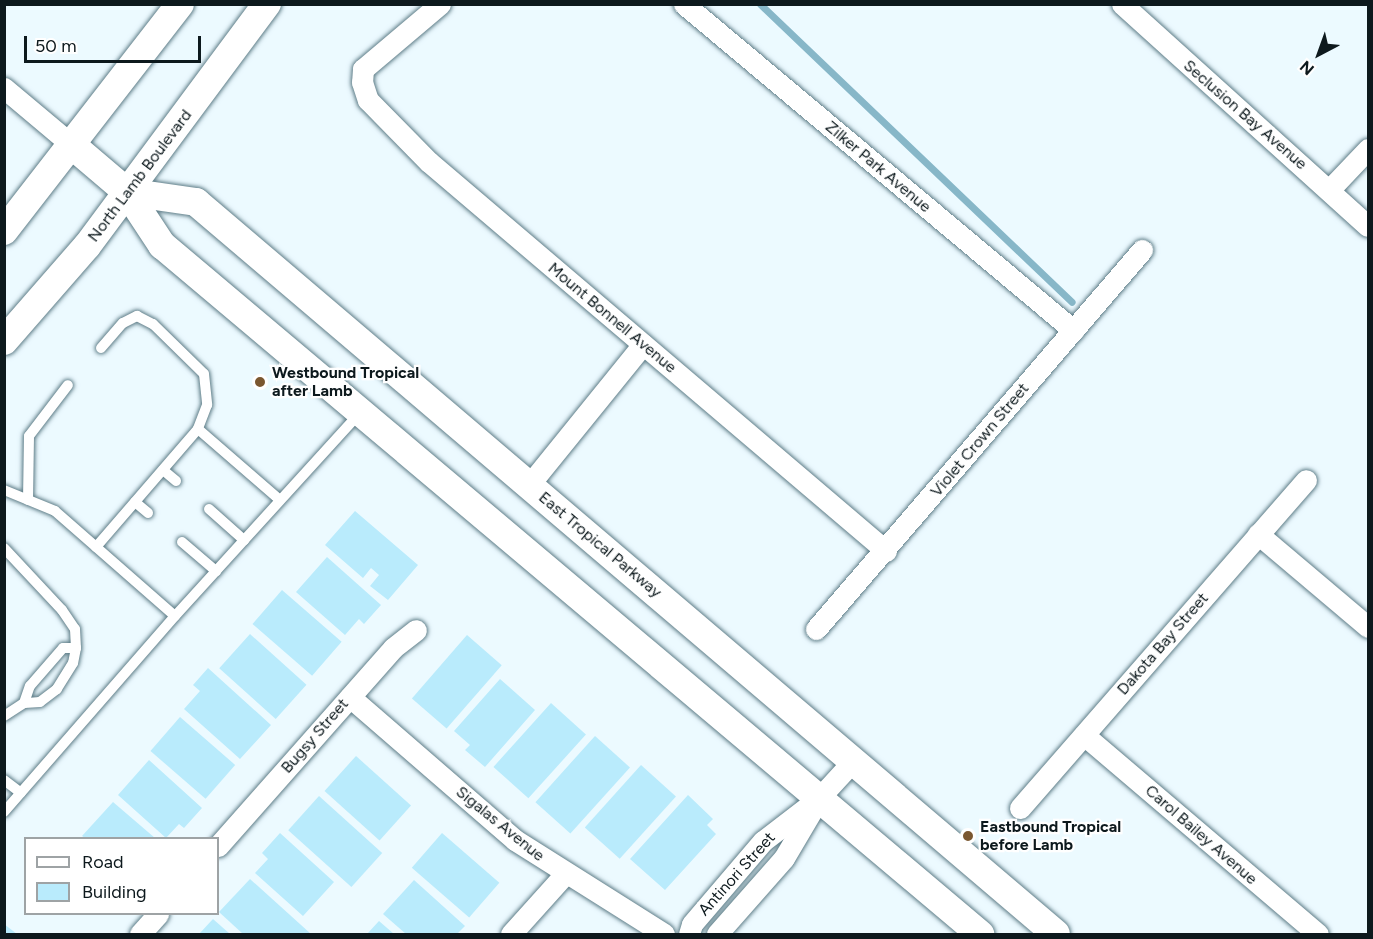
<!DOCTYPE html>
<style>
body{margin:0}
#map{position:relative;width:1373px;height:939px;overflow:hidden;background:#ecfaff;font-family:Figtree,sans-serif}
div>[style]{position:absolute}
.stream>*{height:7px;margin:-3.5px;padding:0 3.5px;transform-origin:3.5px;border-radius:3.5px;background:#87b7c8}
.building>*{inset:0;background:#b9ebfc;transform-origin:0 0}
.roads{filter:drop-shadow(0 0 2px #5e7d88) drop-shadow(0 0 2px #5e7d88)}
.lane>*{height:10px;margin:-5px;padding:0 5px;transform-origin:5px;border-radius:5px;background:#fff}
.street>*{height:21px;margin:-10.5px;padding:0 10.5px;transform-origin:10.5px;border-radius:10.5px;background:#fff}
.secondary>*{height:28px;margin:-14px;padding:0 14px;transform-origin:14px;border-radius:14px;background:#fff}
.dots>*{width:16px;height:16px;translate:-50% -50%;box-sizing:border-box;border:3px solid #fff;border-radius:50%}
span{translate:-50% -50%;white-space:nowrap;text-align:center;line-height:1.15;-webkit-text-stroke:4.5px #fff;paint-order:stroke}
.street-label{font-size:16px;color:#0d191d}
.poi-label{font-size:16px;color:#0d191d;font-weight:700}
.left{translate:0 -50%;text-align:left}
.frame{position:absolute;inset:0;border:6px solid #0d191d;pointer-events:none}
.legend{position:absolute;left:24px;top:837px;width:195px;height:78px;box-sizing:border-box;background:#fff;border:2px solid #9ea3a5;margin:0;padding:8px 10px;list-style:none;font-size:18px;color:#0d191d}
.legend li{display:flex;align-items:center;gap:12px;height:30px}
.legend b{width:30px;border:2px solid #9ea3a5}
.north{position:absolute;left:1289px;top:24px;width:60px;height:60px;-webkit-text-stroke:4px #fff;paint-order:stroke;rotate:221deg;font-size:16px;font-weight:700;line-height:24px;text-align:center;color:#0d191d}
.north::after{content:'';display:block;margin:auto;width:21px;height:27px;background:#0d191d;clip-path:polygon(50% 0,100% 100%,50% 72%,0 100%)}
.scale{position:absolute;left:24px;top:36px;width:177px;height:27px;box-sizing:border-box;border:3px solid #0d191d;border-top:0;padding-left:8px;font-size:18px;line-height:21px;white-space:nowrap;color:#0d191d;-webkit-text-stroke:4px #fff;paint-order:stroke}
</style>
<div id="map">
<div class="stream">
<i style="left:760px;top:4px;width:431px;rotate:43.7deg"></i>
</div>
<div class="building">
<i style="clip-path:polygon(355px 511px,418px 565px,388px 600px,370px 586px,379px 575px,371px 568px,363px 578px,325px 545px)"></i>
<i style="clip-path:polygon(327px 557px,381px 605px,364px 624px,359px 619px,345px 635px,296px 592px)"></i>
<i style="left:282px;top:590px;width:79px;height:45px;rotate:41deg"></i>
<i style="left:250px;top:634px;width:76px;height:46px;rotate:42deg"></i>
<i style="left:467px;top:635px;width:46px;height:84px;rotate:41deg"></i>
<i style="clip-path:polygon(208px 668px,271px 725px,240px 759px,184px 709px,200px 691px,193px 685px)"></i>
<i style="clip-path:polygon(500px 679px,535px 710px,485px 767px,465px 750px,470px 745px,454px 731px)"></i>
<i style="left:551px;top:703px;width:47px;height:86px;rotate:42deg"></i>
<i style="left:180px;top:717px;width:73px;height:45px;rotate:41deg"></i>
<i style="left:595px;top:736px;width:47px;height:89px;rotate:42deg"></i>
<i style="left:356px;top:756px;width:74px;height:47px;rotate:42deg"></i>
<i style="clip-path:polygon(149px 760px,202px 808px,184px 828px,179px 824px,166px 838px,118px 795px)"></i>
<i style="left:641px;top:765px;width:47px;height:84px;rotate:42deg"></i>
<i style="clip-path:polygon(688px 795px,713px 819px,707px 825px,716px 834px,665px 890px,630px 859px)"></i>
<i style="left:319px;top:796px;width:85px;height:46px;rotate:42deg"></i>
<i style="clip-path:polygon(113px 802px,155px 838px,85px 838px,82px 836px)"></i>
<i style="clip-path:polygon(280px 833px,334px 882px,303px 916px,255px 873px,268px 859px,262px 853px)"></i>
<i style="left:442px;top:833px;width:76px;height:46px;rotate:41deg"></i>
<i style="clip-path:polygon(250px 879px,311px 934px,243px 934px,219px 912px)"></i>
<i style="clip-path:polygon(414px 880px,465px 926px,457px 934px,406px 934px,383px 914px)"></i>
<i style="clip-path:polygon(213px 919px,230px 934px,199px 934px)"></i>
<i style="clip-path:polygon(379px 921px,394px 934px,367px 934px)"></i>
<i style="clip-path:polygon(4px 924px,17px 934px,4px 934px)"></i>
</div>
<div class="roads">
<div class="lane">
<i style="left:101px;top:348px;width:33px;rotate:-49deg"></i>
<i style="left:123px;top:323px;width:16px;rotate:-27deg"></i>
<i style="left:137px;top:316px;width:18px;rotate:27deg"></i>
<i style="left:153px;top:324px;width:71px;rotate:44.4deg"></i>
<i style="left:204px;top:374px;width:31px;rotate:84deg"></i>
<i style="left:207px;top:405px;width:26px;rotate:111deg"></i>
<i style="left:163px;top:470px;width:17px;rotate:40deg"></i>
<i style="left:4px;top:490px;width:55px;rotate:22.4deg"></i>
<i style="left:55px;top:511px;width:159px;rotate:41.2deg"></i>
<i style="left:175px;top:616px;width:275px;rotate:-47.7deg"></i>
<i style="left:28px;top:500px;width:64px;rotate:-89.1deg"></i>
<i style="left:29px;top:436px;width:64px;rotate:-52.6deg"></i>
<i style="left:135px;top:502px;width:17px;rotate:40deg"></i>
<i style="left:209px;top:509px;width:47px;rotate:41.5deg"></i>
<i style="left:182px;top:542px;width:45px;rotate:40.5deg"></i>
<i style="left:96px;top:547px;width:156px;rotate:-49.2deg"></i>
<i style="left:198px;top:429px;width:108px;rotate:40.9deg"></i>
<i style="left:4px;top:548px;width:85px;rotate:46.9deg"></i>
<i style="left:62px;top:610px;width:23px;rotate:56deg"></i>
<i style="left:75px;top:629px;width:19px;rotate:87deg"></i>
<i style="left:76px;top:648px;width:15px;rotate:101deg"></i>
<i style="left:73px;top:663px;width:31px;rotate:122deg"></i>
<i style="left:57px;top:689px;width:21px;rotate:143deg"></i>
<i style="left:40px;top:702px;width:16px;rotate:176deg"></i>
<i style="left:24px;top:703px;width:24px;rotate:147deg"></i>
<i style="left:24px;top:703px;width:18px;rotate:-71deg"></i>
<i style="left:30px;top:686px;width:50px;rotate:-49deg"></i>
<i style="left:63px;top:648px;width:13px"></i>
<i style="left:4px;top:780px;width:21px;rotate:37deg"></i>
<i style="left:4px;top:812px;width:260px;rotate:-48.9deg"></i>
</div>
<div class="street">
<i style="left:440px;top:4px;width:101px;rotate:139.8deg"></i>
<i style="left:363px;top:69px;width:13px;rotate:94deg"></i>
<i style="left:362px;top:82px;width:19px;rotate:72deg"></i>
<i style="left:368px;top:100px;width:87px;rotate:45.5deg"></i>
<i style="left:429px;top:162px;width:600px;rotate:40.4deg"></i>
<i style="left:684px;top:4px;width:508px;rotate:39.96deg"></i>
<i style="left:1122px;top:4px;width:331px;rotate:42.1deg"></i>
<i style="left:4px;top:88px;width:90px;rotate:40deg"></i>
<i style="left:1330px;top:189px;width:55px;rotate:-46.5deg"></i>
<i style="left:529px;top:485px;width:181px;rotate:-51deg"></i>
<i style="left:1258px;top:534px;width:144px;rotate:40.2deg"></i>
<i style="left:816px;top:629px;width:500px;rotate:-49.3deg"></i>
<i style="left:350px;top:697px;width:218px;rotate:40.9deg"></i>
<i style="left:515px;top:840px;width:176px;rotate:32.2deg"></i>
<i style="left:1084px;top:735px;width:307px;rotate:40.4deg"></i>
<i style="left:1020px;top:808px;width:435px;rotate:-48.9deg"></i>
<i style="left:218px;top:846px;width:264px;rotate:-48.5deg"></i>
<i style="left:393px;top:648px;width:29px;rotate:-38deg"></i>
<i style="left:140px;top:934px;width:27px;rotate:-48deg"></i>
<i style="left:511px;top:934px;width:81px;rotate:-48deg"></i>
<i style="left:689px;top:934px;width:10px;rotate:-73deg"></i>
<i style="left:692px;top:924px;width:109px;rotate:-49.5deg"></i>
<i style="left:763px;top:841px;width:59px;rotate:-37.5deg"></i>
<i style="left:717px;top:934px;width:101px;rotate:-48.6deg"></i>
<i style="left:784px;top:858px;width:71px;rotate:-59.5deg"></i>
<i style="left:820px;top:797px;width:50px;rotate:-47.4deg"></i>
</div>
<div class="secondary">
<i style="left:73px;top:146px;width:71px;rotate:40.4deg"></i>
<i style="left:127px;top:192px;width:64px;rotate:56.6deg"></i>
<i style="left:162px;top:245px;width:1070px;rotate:40.11deg"></i>
<i style="left:127px;top:192px;width:70px;rotate:8.2deg"></i>
<i style="left:196px;top:202px;width:1129px;rotate:40.4deg"></i>
<i style="left:4px;top:231px;width:287px;rotate:-52.2deg"></i>
<i style="left:4px;top:341px;width:126px;rotate:-48.9deg"></i>
<i style="left:87px;top:246px;width:302px;rotate:-53.4deg"></i>
</div>
</div>
<div class="dots">
<i style="left:260px;top:382px;background:#7a5730"></i>
<i style="left:968px;top:836px;background:#7a5730"></i>
</div>
<div class="street-label">
<span style="left:1245px;top:115px;rotate:41deg">Seclusion Bay Avenue</span>
<span style="left:878px;top:167px;rotate:40deg">Zilker Park Avenue</span>
<span style="left:140px;top:176px;rotate:-53deg">North Lamb Boulevard</span>
<span style="left:612px;top:318px;rotate:40deg">Mount Bonnell Avenue</span>
<span style="left:980px;top:440px;rotate:-50deg">Violet Crown Street</span>
<span style="left:600px;top:545px;rotate:40deg">East Tropical Parkway</span>
<span style="left:1163px;top:644px;rotate:-49deg">Dakota Bay Street</span>
<span style="left:315px;top:736px;rotate:-49deg">Bugsy Street</span>
<span style="left:500px;top:824px;rotate:39deg">Sigalas Avenue</span>
<span style="left:1201px;top:835px;rotate:41deg">Carol Bailey Avenue</span>
<span style="left:737px;top:874px;rotate:-48deg">Antinori Street</span>
</div>
<div class="poi-label">
<span class="left" style="left:272px;top:382px">Westbound Tropical<br>after Lamb</span>
<span class="left" style="left:980px;top:836px">Eastbound Tropical<br>before Lamb</span>
</div>
<div class="frame"></div>
<ul class="legend">
<li><b style="height:8px;background:#fff"></b>Road</li>
<li><b style="height:16px;background:#b9ebfc"></b>Building</li>
</ul>
<div class="north">N</div>
<div class="scale">50 m</div>
</div>
